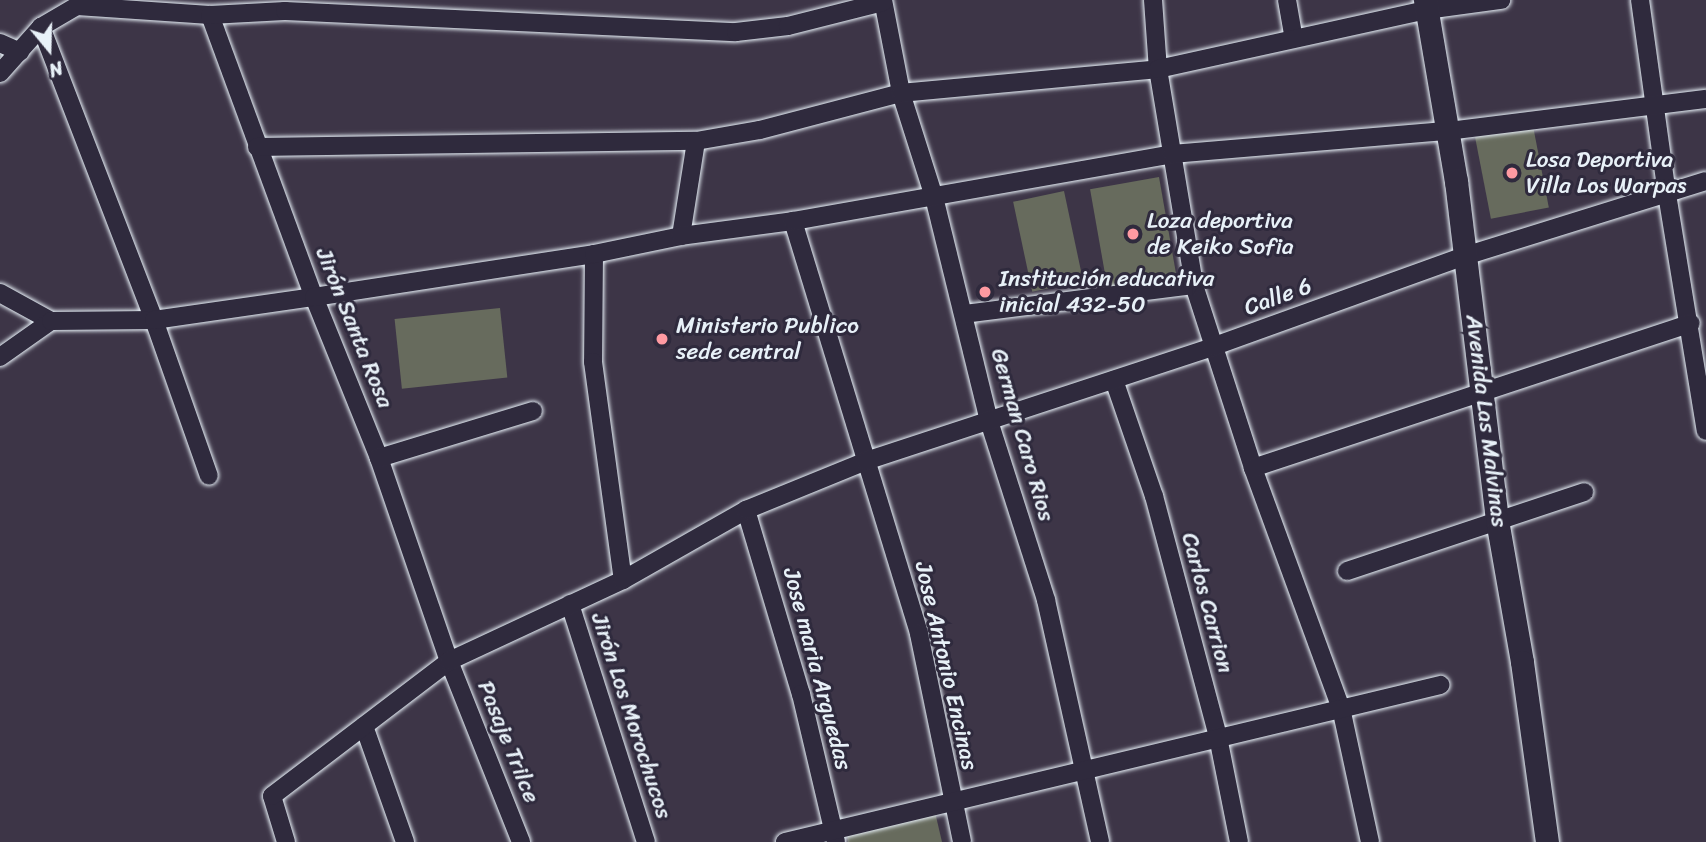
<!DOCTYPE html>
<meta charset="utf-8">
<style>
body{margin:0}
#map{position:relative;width:1706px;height:842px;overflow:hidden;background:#3d3547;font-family:Sriracha,sans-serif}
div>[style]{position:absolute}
.green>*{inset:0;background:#676b5d;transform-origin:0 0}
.roads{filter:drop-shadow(0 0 2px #e8f1f8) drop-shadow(0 0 2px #e8f1f8)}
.minor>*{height:18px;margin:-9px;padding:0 9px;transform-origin:9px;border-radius:9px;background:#2f2a3d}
.tertiary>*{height:23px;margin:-11.5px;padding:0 11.5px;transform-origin:11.5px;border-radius:11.5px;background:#2f2a3d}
.dots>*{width:19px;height:19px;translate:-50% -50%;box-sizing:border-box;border:4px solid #2f2a3d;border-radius:50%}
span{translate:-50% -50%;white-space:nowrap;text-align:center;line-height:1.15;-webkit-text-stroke:6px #2f2a3d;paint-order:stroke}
.poi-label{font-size:23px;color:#e8f1f8}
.left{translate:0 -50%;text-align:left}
.street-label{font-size:23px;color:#e8f1f8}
.north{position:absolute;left:14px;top:14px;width:70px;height:70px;-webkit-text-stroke:5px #2f2a3d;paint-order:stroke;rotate:161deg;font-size:19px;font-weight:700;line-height:28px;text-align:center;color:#e8f1f8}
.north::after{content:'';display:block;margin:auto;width:24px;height:32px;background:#e8f1f8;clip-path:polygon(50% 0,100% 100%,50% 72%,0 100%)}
</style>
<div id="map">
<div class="green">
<i style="left:1533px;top:126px;width:83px;height:59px;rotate:79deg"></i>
<i style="left:1159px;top:177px;width:104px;height:70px;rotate:80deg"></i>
<i style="left:1064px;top:191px;width:92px;height:52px;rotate:78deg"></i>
<i style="left:500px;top:308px;width:70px;height:106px;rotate:84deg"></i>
<i style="clip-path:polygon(935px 812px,942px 842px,848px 842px,847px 835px)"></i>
</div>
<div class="roads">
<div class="minor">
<i style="left:883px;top:0;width:95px;rotate:79deg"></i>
<i style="left:901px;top:93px;width:109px;rotate:72.4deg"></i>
<i style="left:934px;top:197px;width:231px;rotate:76.2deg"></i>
<i style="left:989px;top:421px;width:188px;rotate:72.3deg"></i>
<i style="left:1046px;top:600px;width:248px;rotate:77.4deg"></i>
<i style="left:1153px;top:0;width:69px;rotate:85.9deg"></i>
<i style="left:1158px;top:69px;width:219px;rotate:80.5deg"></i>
<i style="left:1194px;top:285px;width:192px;rotate:72.1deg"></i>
<i style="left:1253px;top:468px;width:256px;rotate:69.9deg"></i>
<i style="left:1341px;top:708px;width:137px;rotate:77.8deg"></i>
<i style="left:1287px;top:0;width:39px;rotate:80deg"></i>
<i style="left:1640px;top:0;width:196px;rotate:82.1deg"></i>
<i style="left:1667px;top:194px;width:240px;rotate:80.7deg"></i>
<i style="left:210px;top:15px;width:301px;rotate:69.8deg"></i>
<i style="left:314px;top:297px;width:174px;rotate:68deg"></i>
<i style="left:379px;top:458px;width:215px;rotate:71deg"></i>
<i style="left:449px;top:661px;width:195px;rotate:68.3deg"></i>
<i style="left:41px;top:27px;width:314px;rotate:68.9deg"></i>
<i style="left:154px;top:320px;width:165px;rotate:70.6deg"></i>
<i style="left:0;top:43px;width:22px;rotate:24deg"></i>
<i style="left:0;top:73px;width:62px;rotate:-48.3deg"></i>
<i style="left:41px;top:27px;width:42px;rotate:-30.3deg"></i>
<i style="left:77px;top:6px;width:133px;rotate:3.9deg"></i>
<i style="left:210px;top:15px;width:75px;rotate:-3.1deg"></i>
<i style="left:285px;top:11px;width:451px;rotate:2.7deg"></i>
<i style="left:736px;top:32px;width:52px;rotate:-6.6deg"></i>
<i style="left:788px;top:26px;width:98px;rotate:-14.2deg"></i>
<i style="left:257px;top:147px;width:439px;rotate:-0.8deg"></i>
<i style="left:696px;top:141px;width:65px;rotate:-9.8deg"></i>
<i style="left:760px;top:130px;width:146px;rotate:-14.7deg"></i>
<i style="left:901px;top:93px;width:258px;rotate:-5.3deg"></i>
<i style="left:1158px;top:69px;width:274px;rotate:-12.4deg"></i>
<i style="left:1426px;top:10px;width:76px;rotate:-7.6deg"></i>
<i style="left:793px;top:221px;width:432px;rotate:73deg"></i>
<i style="left:919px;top:634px;width:212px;rotate:78.3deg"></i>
<i style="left:681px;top:236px;width:96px;rotate:-81deg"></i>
<i style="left:594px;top:254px;width:108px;rotate:90.5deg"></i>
<i style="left:593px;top:362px;width:220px;rotate:82.2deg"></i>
<i style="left:0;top:293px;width:58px;rotate:28.8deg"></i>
<i style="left:964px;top:314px;width:232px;rotate:-7.2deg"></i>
<i style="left:0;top:357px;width:62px;rotate:-35.2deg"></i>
<i style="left:51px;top:321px;width:103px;rotate:-0.6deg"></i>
<i style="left:154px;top:320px;width:162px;rotate:-8.2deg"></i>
<i style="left:314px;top:297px;width:283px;rotate:-8.7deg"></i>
<i style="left:594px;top:254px;width:89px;rotate:-11.7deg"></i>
<i style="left:681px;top:236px;width:113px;rotate:-7.6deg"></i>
<i style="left:793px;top:221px;width:385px;rotate:-10deg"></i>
<i style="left:1172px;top:154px;width:277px;rotate:-4.8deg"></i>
<i style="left:1448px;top:131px;width:260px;rotate:-7.1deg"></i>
<i style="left:1114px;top:380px;width:123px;rotate:71deg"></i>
<i style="left:1154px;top:496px;width:249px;rotate:75.1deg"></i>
<i style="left:1218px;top:737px;width:107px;rotate:78.7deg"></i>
<i style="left:379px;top:458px;width:161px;rotate:-17deg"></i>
<i style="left:1253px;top:468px;width:461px;rotate:-18.3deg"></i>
<i style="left:746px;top:510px;width:192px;rotate:73.4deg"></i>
<i style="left:801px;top:694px;width:152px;rotate:76.7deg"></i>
<i style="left:1347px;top:571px;width:250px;rotate:-18.4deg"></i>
<i style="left:570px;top:604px;width:250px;rotate:72.3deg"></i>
<i style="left:364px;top:726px;width:123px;rotate:70.5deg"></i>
<i style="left:286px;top:842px;width:48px;rotate:-106.9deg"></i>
<i style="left:272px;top:796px;width:223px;rotate:-37.3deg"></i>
<i style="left:449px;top:661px;width:192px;rotate:-25deg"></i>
<i style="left:623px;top:580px;width:142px;rotate:-29.6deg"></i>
<i style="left:746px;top:510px;width:130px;rotate:-22.2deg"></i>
<i style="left:866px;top:461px;width:364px;rotate:-18.2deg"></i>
<i style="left:1212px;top:347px;width:269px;rotate:-19.8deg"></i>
<i style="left:1465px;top:256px;width:252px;rotate:-17.3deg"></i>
<i style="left:785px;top:842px;width:674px;rotate:-13.48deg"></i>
</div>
<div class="tertiary">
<i style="left:1425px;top:0;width:184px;rotate:80.3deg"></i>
<i style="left:1456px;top:181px;width:341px;rotate:83.1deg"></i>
<i style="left:1497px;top:520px;width:144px;rotate:80deg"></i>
<i style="left:1522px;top:662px;width:182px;rotate:82.1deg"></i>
</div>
</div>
<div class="dots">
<i style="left:1512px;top:173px;background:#ff9aa2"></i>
<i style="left:1133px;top:234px;background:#ff9aa2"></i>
<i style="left:985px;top:292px;background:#ff9aa2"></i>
<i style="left:662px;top:339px;background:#ff9aa2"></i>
</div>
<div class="poi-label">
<span class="left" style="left:1526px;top:173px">Losa Deportiva<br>Villa Los Warpas</span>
<span class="left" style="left:1147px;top:234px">Loza deportiva<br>de Keiko Sofia</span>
<span class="left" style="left:999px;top:292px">Institución educativa<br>inicial 432-50</span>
<span class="left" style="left:676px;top:339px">Ministerio Publico<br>sede central</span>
</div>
<div class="street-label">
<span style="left:1278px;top:297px;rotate:-20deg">Calle 6</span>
<span style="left:354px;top:328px;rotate:68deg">Jirón Santa Rosa</span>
<span style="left:1486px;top:421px;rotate:83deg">Avenida Las Malvinas</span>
<span style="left:1022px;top:435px;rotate:74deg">German Caro Rios</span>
<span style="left:1207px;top:603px;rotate:75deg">Carlos Carrion</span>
<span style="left:946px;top:666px;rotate:77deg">Jose Antonio Encinas</span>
<span style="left:817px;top:669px;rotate:75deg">Jose maria Arguedas</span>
<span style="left:631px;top:716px;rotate:72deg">Jirón Los Morochucos</span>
<span style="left:508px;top:742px;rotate:68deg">Pasaje Trilce</span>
</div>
<div class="north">N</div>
</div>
